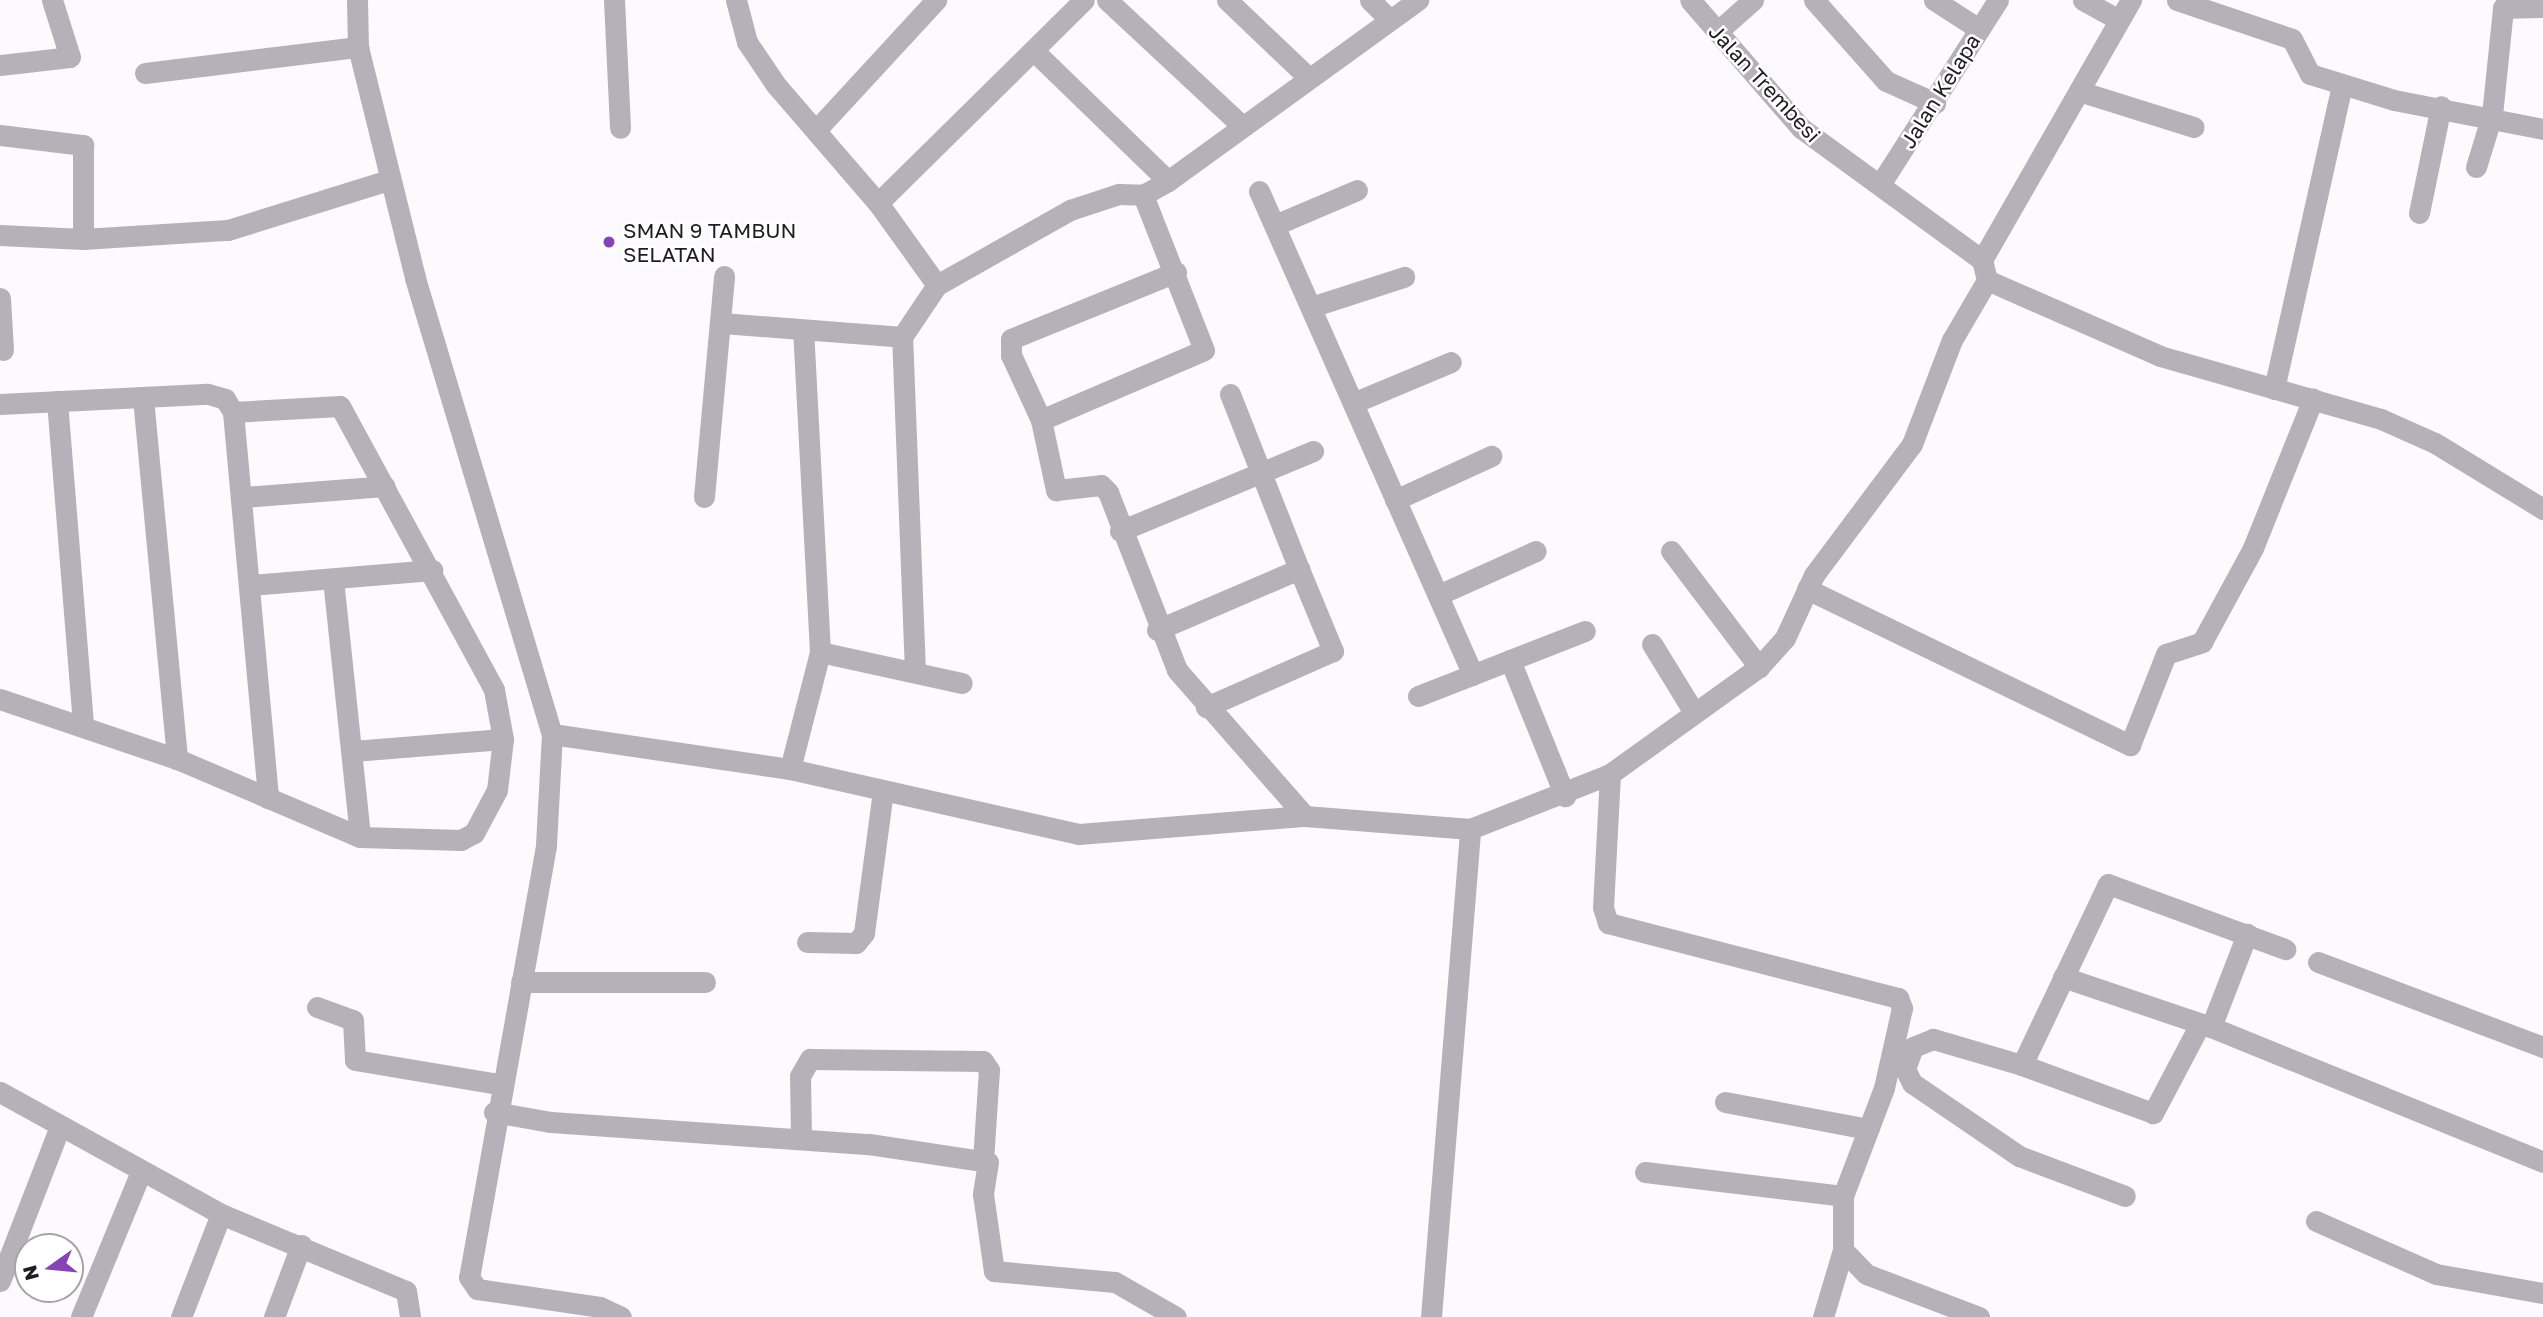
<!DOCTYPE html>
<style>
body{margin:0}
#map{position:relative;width:2543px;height:1317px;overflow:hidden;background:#fcfafe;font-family:"Golos Text",sans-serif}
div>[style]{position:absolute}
.minor>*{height:21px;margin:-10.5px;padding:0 10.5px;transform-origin:10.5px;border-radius:10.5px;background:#b5b1b9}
.dots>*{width:19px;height:19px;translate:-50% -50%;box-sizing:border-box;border:4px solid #fff;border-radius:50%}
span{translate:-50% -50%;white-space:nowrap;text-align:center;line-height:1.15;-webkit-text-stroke:5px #fff;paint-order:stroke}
.street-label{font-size:21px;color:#201c24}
.poi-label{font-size:21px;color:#201c24}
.left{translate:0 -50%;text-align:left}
.north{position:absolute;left:14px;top:1233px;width:70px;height:70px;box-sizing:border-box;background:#fff;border:2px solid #a6a4a7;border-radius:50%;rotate:255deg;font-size:19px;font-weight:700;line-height:28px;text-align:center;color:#201c24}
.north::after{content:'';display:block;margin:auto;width:24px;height:32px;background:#8543b7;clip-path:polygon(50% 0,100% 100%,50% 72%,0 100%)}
</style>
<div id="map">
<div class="minor">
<i style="left:357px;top:0;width:47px;rotate:88.8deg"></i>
<i style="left:358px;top:47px;width:238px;rotate:76.1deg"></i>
<i style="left:415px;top:278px;width:476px;rotate:73.3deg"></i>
<i style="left:552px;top:734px;width:112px;rotate:93.1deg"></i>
<i style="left:546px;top:846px;width:438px;rotate:100.1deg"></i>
<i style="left:469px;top:1277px;width:14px;rotate:56deg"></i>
<i style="left:477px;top:1289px;width:124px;rotate:8.3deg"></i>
<i style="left:600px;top:1307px;width:23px;rotate:25deg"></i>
<i style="left:614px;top:0;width:128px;rotate:87.3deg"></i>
<i style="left:736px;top:0;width:43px;rotate:75.3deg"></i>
<i style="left:747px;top:42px;width:52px;rotate:56deg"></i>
<i style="left:776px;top:85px;width:156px;rotate:49.2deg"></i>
<i style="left:878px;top:203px;width:101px;rotate:54.3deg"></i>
<i style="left:1107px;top:0;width:185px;rotate:43deg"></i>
<i style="left:1227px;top:0;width:113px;rotate:43.6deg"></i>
<i style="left:1370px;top:0;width:27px;rotate:45deg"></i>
<i style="left:1814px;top:0;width:108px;rotate:48.4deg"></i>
<i style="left:1886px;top:81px;width:54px;rotate:24.2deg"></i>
<i style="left:1934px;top:0;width:54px;rotate:32.8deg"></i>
<i style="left:2083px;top:0;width:41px;rotate:29.1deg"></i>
<i style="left:2177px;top:0;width:121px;rotate:18.7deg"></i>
<i style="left:2292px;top:39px;width:39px;rotate:63deg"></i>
<i style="left:2310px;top:74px;width:88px;rotate:17.2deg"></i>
<i style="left:2394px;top:100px;width:152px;rotate:11deg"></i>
<i style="left:1718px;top:31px;width:47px;rotate:-41.5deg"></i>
<i style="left:1035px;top:52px;width:185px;rotate:44.1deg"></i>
<i style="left:0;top:65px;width:70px;rotate:-6.5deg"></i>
<i style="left:70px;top:57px;width:60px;rotate:-107.5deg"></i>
<i style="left:145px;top:73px;width:215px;rotate:-7deg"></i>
<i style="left:2082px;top:92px;width:117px;rotate:17.4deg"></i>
<i style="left:817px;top:129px;width:176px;rotate:-47.3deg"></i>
<i style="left:0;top:135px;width:84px;rotate:6.9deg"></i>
<i style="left:83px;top:145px;width:94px;rotate:90deg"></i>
<i style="left:2476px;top:167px;width:54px;rotate:-72.9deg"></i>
<i style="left:2492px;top:115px;width:108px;rotate:-84.1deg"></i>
<i style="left:2503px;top:8px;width:40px;rotate:-1.4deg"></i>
<i style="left:1881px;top:183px;width:217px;rotate:-57.4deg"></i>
<i style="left:1259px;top:191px;width:529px;rotate:66.15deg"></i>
<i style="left:878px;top:203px;width:289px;rotate:-44.6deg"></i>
<i style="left:2419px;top:213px;width:109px;rotate:-78.4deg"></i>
<i style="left:1275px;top:225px;width:89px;rotate:-23.1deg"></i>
<i style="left:0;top:235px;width:83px;rotate:2.8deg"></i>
<i style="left:83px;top:239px;width:145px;rotate:-3.6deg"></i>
<i style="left:228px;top:230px;width:169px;rotate:-17.3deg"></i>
<i style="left:1982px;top:260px;width:300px;rotate:-60.2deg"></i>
<i style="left:1176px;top:272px;width:178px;rotate:157.9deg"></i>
<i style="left:1011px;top:339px;width:16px;rotate:90deg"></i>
<i style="left:1011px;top:355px;width:72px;rotate:65.2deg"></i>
<i style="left:1041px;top:420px;width:72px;rotate:77.9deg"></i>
<i style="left:1056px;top:490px;width:45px;rotate:-6.3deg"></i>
<i style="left:1101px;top:485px;width:10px;rotate:45deg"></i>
<i style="left:1108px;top:492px;width:191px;rotate:68.8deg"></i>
<i style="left:1177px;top:670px;width:194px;rotate:48.8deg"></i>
<i style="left:1987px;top:280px;width:189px;rotate:23.7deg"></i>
<i style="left:2160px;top:356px;width:230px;rotate:15.9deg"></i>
<i style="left:2381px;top:419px;width:59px;rotate:24deg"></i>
<i style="left:2435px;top:443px;width:127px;rotate:31.4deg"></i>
<i style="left:0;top:298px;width:52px;rotate:86.7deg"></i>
<i style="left:1311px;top:307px;width:98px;rotate:-17.9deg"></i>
<i style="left:722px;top:323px;width:181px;rotate:4.4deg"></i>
<i style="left:2274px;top:389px;width:312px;rotate:-77.4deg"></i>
<i style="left:1230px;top:394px;width:188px;rotate:68.5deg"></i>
<i style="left:143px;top:398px;width:363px;rotate:84.6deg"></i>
<i style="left:57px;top:401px;width:325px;rotate:85.4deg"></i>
<i style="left:1353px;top:403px;width:106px;rotate:-22.7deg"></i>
<i style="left:0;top:404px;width:208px;rotate:-2.8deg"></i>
<i style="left:208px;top:394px;width:18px;rotate:16deg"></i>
<i style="left:225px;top:399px;width:15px;rotate:58deg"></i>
<i style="left:233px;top:412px;width:107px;rotate:-3.2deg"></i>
<i style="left:340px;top:406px;width:323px;rotate:61.5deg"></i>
<i style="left:494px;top:690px;width:50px;rotate:79.6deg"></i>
<i style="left:503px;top:739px;width:51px;rotate:96.7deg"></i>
<i style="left:497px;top:790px;width:49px;rotate:118.1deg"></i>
<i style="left:474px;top:833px;width:15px;rotate:152deg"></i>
<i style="left:461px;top:840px;width:101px;rotate:-178.3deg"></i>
<i style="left:360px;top:837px;width:199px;rotate:-156.9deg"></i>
<i style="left:177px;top:759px;width:187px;rotate:-161.3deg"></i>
<i style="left:233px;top:412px;width:388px;rotate:84.8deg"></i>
<i style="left:1041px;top:420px;width:177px;rotate:-23.2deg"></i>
<i style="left:1204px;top:350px;width:167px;rotate:-111.5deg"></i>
<i style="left:243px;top:497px;width:142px;rotate:-4.4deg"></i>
<i style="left:704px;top:497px;width:222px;rotate:-84.8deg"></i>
<i style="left:1395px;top:500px;width:106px;rotate:-24.6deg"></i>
<i style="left:1120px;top:531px;width:209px;rotate:-22.5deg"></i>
<i style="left:1671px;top:551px;width:146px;rotate:52.8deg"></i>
<i style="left:333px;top:579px;width:259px;rotate:84deg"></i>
<i style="left:250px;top:585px;width:183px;rotate:-4.7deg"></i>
<i style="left:1807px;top:589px;width:359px;rotate:25.8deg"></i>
<i style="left:2130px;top:745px;width:98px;rotate:-68.4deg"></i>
<i style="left:2166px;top:654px;width:38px;rotate:-18deg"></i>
<i style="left:2202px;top:642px;width:107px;rotate:-61.5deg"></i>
<i style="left:2253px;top:548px;width:161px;rotate:-68.1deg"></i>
<i style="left:1438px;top:595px;width:107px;rotate:-24.2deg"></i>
<i style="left:1157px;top:630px;width:155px;rotate:-23.2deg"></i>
<i style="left:1299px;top:569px;width:89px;rotate:67.5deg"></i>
<i style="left:1333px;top:651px;width:139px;rotate:156.2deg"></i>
<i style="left:1652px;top:644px;width:79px;rotate:58.5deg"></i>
<i style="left:820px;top:652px;width:145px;rotate:12.3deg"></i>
<i style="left:1510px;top:660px;width:147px;rotate:68deg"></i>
<i style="left:915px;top:672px;width:335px;rotate:-92.2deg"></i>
<i style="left:902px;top:337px;width:63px;rotate:-56.1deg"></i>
<i style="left:937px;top:285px;width:153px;rotate:-29.4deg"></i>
<i style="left:1070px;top:210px;width:52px;rotate:-18.1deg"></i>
<i style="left:1119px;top:194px;width:24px;rotate:2deg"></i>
<i style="left:1143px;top:195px;width:29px;rotate:-29deg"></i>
<i style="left:1168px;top:181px;width:309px;rotate:-35.9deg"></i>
<i style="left:1418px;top:696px;width:179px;rotate:-21.3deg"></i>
<i style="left:552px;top:734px;width:241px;rotate:8.4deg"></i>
<i style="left:790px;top:769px;width:296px;rotate:12.7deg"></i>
<i style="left:1079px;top:834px;width:227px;rotate:-4.6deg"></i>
<i style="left:1305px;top:816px;width:166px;rotate:4.5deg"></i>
<i style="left:1470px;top:829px;width:150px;rotate:-21.4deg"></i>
<i style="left:1610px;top:774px;width:183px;rotate:-35.7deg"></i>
<i style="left:1759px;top:667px;width:39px;rotate:-48deg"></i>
<i style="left:1785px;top:638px;width:69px;rotate:-65.3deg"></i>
<i style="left:1814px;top:575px;width:164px;rotate:-53.2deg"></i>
<i style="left:1912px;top:444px;width:111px;rotate:-69deg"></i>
<i style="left:1952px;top:340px;width:69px;rotate:-59.7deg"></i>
<i style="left:1987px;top:280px;width:21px;rotate:-104deg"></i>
<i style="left:1982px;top:260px;width:224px;rotate:-143.9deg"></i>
<i style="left:1801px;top:128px;width:169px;rotate:-130.9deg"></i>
<i style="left:353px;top:751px;width:150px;rotate:-4.6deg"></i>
<i style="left:790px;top:769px;width:121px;rotate:-75.6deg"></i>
<i style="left:820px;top:652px;width:322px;rotate:-93deg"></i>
<i style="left:1610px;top:774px;width:133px;rotate:93deg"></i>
<i style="left:1603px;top:907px;width:17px;rotate:73deg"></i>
<i style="left:1608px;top:923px;width:300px;rotate:14.5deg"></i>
<i style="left:1898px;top:998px;width:11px;rotate:68deg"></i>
<i style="left:1902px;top:1008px;width:82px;rotate:102.7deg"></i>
<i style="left:1884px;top:1088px;width:116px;rotate:110.8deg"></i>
<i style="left:1843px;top:1196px;width:54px;rotate:90deg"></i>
<i style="left:1843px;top:1250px;width:33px;rotate:46deg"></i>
<i style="left:1866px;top:1274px;width:121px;rotate:20.8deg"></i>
<i style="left:807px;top:942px;width:49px;rotate:1.2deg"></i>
<i style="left:856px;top:943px;width:13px;rotate:-51deg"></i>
<i style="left:864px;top:933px;width:144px;rotate:-82.4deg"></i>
<i style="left:2318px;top:962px;width:241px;rotate:20.7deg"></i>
<i style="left:2063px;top:977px;width:156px;rotate:18.7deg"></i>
<i style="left:2211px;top:1027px;width:358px;rotate:22.1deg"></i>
<i style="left:521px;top:982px;width:184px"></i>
<i style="left:317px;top:1007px;width:38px;rotate:20deg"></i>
<i style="left:353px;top:1020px;width:40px;rotate:87.1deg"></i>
<i style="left:355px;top:1060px;width:146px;rotate:9.5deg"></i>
<i style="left:2200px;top:1024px;width:101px;rotate:117.8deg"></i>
<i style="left:2153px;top:1113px;width:140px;rotate:-159.9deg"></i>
<i style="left:2022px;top:1065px;width:200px;rotate:-64.6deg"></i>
<i style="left:2108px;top:884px;width:189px;rotate:20.2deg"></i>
<i style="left:2211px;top:1027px;width:100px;rotate:-68.8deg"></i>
<i style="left:2022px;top:1065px;width:93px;rotate:-163.7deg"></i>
<i style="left:1933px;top:1039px;width:22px;rotate:158deg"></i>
<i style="left:1913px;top:1047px;width:23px;rotate:110deg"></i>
<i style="left:1905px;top:1069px;width:16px;rotate:63deg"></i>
<i style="left:1912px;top:1083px;width:130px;rotate:34.3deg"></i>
<i style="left:2019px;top:1156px;width:113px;rotate:20.7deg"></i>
<i style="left:0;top:1092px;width:252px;rotate:28.9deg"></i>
<i style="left:221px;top:1214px;width:200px;rotate:22.6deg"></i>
<i style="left:406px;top:1291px;width:26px;rotate:81deg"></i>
<i style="left:1725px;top:1102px;width:146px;rotate:10.7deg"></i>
<i style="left:494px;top:1112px;width:58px;rotate:10deg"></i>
<i style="left:551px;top:1122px;width:319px;rotate:4deg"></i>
<i style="left:869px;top:1144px;width:120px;rotate:8.6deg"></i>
<i style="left:988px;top:1162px;width:32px;rotate:99deg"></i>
<i style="left:983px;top:1194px;width:78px;rotate:81.9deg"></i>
<i style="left:994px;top:1271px;width:121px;rotate:5.2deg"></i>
<i style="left:1115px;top:1282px;width:70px;rotate:29.8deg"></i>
<i style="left:801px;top:1138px;width:62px;rotate:-90.9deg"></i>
<i style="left:800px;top:1076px;width:20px;rotate:-60deg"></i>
<i style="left:810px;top:1059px;width:173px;rotate:0.7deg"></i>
<i style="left:983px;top:1061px;width:11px;rotate:56deg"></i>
<i style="left:989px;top:1070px;width:91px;rotate:93.8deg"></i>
<i style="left:1645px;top:1172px;width:199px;rotate:6.9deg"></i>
<i style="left:2316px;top:1221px;width:131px;rotate:23.8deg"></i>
<i style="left:2436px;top:1274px;width:109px;rotate:10.1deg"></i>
<i style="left:0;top:1281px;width:163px;rotate:-68.8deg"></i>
<i style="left:81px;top:1317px;width:155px;rotate:-67.6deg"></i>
<i style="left:181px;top:1317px;width:110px;rotate:-68.8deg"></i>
<i style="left:274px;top:1317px;width:77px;rotate:-69.4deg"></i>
<i style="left:1431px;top:1317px;width:490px;rotate:-85.4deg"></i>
<i style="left:1823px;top:1317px;width:70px;rotate:-73.4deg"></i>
</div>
<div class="dots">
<i style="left:609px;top:242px;background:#8543b7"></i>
</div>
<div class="street-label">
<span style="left:1765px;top:83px;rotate:47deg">Jalan Trembesi</span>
<span style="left:1940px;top:91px;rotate:-58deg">Jalan Kelapa</span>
</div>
<div class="poi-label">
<span class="left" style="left:623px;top:242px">SMAN 9 TAMBUN<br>SELATAN</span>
</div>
<div class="north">N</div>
</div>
